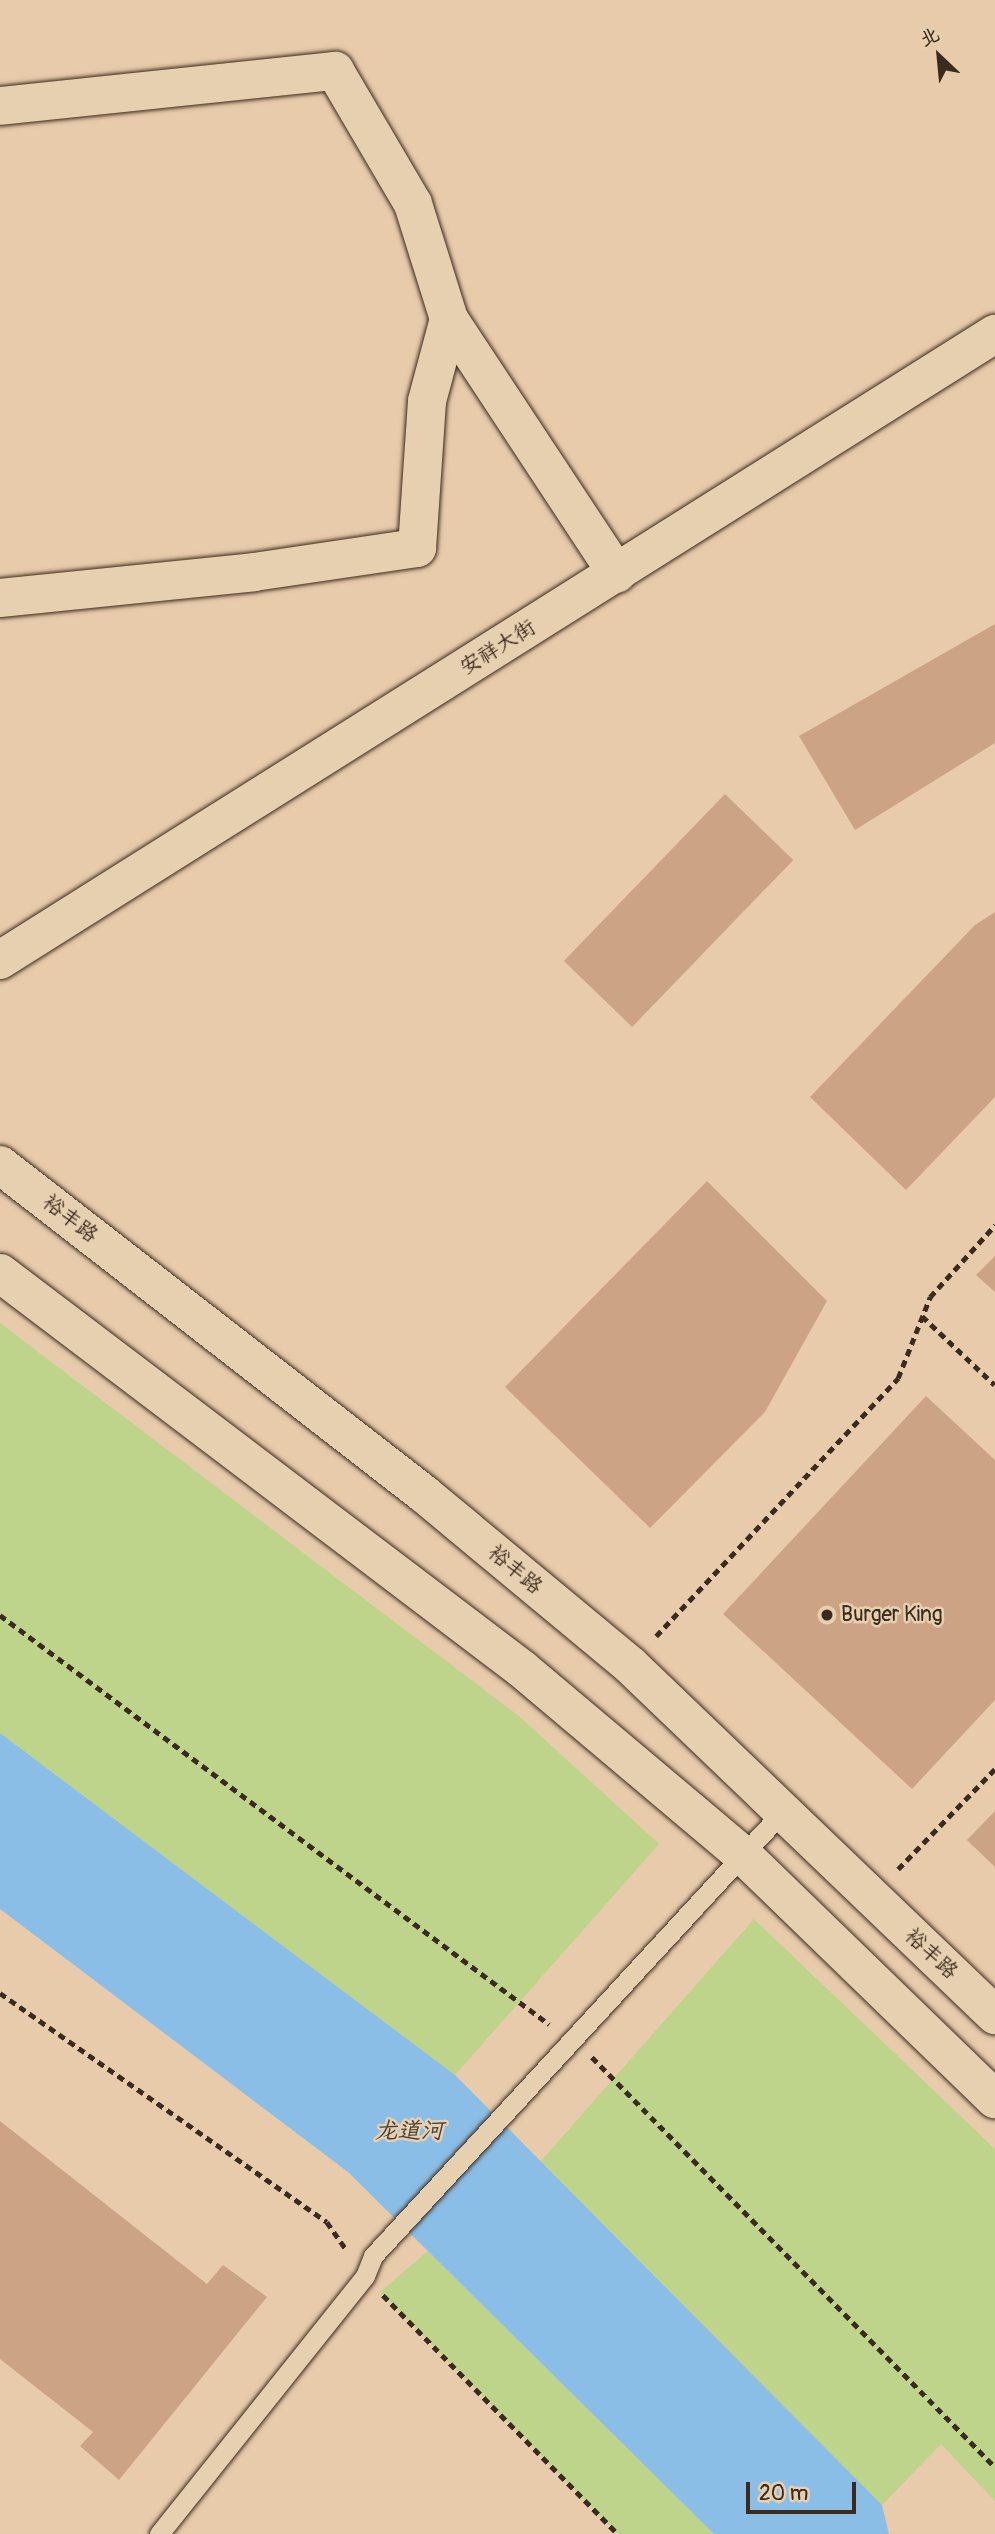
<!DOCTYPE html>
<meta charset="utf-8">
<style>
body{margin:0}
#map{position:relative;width:995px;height:2534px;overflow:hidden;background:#e8cbaa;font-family:Pangolin,"LXGW WenKai TC",sans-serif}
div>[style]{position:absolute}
.green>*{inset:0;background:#bdd48a}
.water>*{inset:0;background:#8bbee7}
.building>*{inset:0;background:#cda386;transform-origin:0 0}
.path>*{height:4.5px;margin-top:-2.25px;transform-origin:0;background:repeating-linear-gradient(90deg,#3b2a1e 0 7px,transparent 0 12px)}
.roads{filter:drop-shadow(0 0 2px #3b2a1e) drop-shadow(0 0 2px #3b2a1e)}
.service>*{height:19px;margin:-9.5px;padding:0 9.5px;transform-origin:9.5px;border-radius:9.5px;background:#e6d0af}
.minor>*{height:38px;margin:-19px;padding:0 19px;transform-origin:19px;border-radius:19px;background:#e6d0af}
.tertiary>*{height:38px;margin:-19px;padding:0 19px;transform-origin:19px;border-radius:19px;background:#e6d0af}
.dots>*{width:19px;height:19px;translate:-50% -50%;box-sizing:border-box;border:4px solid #e6d0af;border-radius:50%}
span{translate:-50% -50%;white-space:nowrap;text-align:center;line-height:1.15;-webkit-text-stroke:5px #e6d0af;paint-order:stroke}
.street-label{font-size:21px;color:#3b2a1e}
.poi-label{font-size:21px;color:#3b2a1e}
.left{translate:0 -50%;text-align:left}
.water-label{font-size:23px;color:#47403c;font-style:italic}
.north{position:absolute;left:904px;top:21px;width:70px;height:70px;-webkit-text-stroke:5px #e6d0af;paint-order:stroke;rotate:334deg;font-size:19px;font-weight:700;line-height:28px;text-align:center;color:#3b2a1e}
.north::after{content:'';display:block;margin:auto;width:24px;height:32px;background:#3b2a1e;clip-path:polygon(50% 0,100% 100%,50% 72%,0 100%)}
.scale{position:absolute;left:746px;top:2482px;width:110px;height:32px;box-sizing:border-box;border:4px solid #3b2a1e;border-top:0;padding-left:9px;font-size:21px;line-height:24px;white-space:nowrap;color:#3b2a1e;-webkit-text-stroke:5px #e6d0af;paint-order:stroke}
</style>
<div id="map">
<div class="green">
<i style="clip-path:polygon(0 1323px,520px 1717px,659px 1844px,455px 2075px,0 1733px)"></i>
<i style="clip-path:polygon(754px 1919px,995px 2149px,995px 2501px,941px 2444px,882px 2505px,541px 2161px)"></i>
<i style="clip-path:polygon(428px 2251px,714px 2534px,618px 2534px,380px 2292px)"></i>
</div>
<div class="water">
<i style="clip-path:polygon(0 1733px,455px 2075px,882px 2505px,889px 2534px,714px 2534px,348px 2172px,0 1909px)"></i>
</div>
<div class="building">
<i style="clip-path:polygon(995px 624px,995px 743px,855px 830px,799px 736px)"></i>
<i style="left:725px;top:794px;width:95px;height:232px;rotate:44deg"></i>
<i style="clip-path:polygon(995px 912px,995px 1097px,906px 1190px,810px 1097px,975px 925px)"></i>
<i style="clip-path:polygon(707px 1181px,827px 1301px,765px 1412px,650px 1528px,505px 1387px)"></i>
<i style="clip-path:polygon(995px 1256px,995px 1292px,976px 1275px)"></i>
<i style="clip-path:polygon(926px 1396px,995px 1460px,995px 1700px,912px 1789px,723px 1614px)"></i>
<i style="clip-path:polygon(995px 1811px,995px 1867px,967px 1840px)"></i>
<i style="clip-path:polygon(0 2121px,207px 2284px,223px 2265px,267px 2297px,119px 2480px,80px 2446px,93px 2432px,0 2359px)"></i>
</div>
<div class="path">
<i style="left:922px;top:1316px;width:100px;rotate:43.4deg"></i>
<i style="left:0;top:1615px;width:685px;rotate:36.69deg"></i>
<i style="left:656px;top:1636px;width:354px;rotate:-46.8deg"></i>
<i style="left:898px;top:1378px;width:87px;rotate:-68.4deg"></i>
<i style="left:930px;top:1297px;width:97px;rotate:-47.9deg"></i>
<i style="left:898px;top:1869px;width:139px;rotate:-45.9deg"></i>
<i style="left:0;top:1993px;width:399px;rotate:35deg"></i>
<i style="left:327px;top:2222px;width:32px;rotate:55deg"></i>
<i style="left:592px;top:2057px;width:575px;rotate:45.49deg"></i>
<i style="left:383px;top:2295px;width:335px;rotate:45.5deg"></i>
</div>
<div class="roads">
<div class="service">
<i style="left:159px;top:2534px;width:330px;rotate:-51.4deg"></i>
<i style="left:365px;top:2276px;width:22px;rotate:-68deg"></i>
<i style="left:373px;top:2256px;width:608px;rotate:-47.33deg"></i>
</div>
<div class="minor">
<i style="left:0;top:106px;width:337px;rotate:-6deg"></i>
<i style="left:335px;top:71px;width:154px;rotate:59.6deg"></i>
<i style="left:413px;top:204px;width:121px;rotate:72.6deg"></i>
<i style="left:449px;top:319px;width:305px;rotate:56.6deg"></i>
<i style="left:0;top:598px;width:255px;rotate:-5.8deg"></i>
<i style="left:254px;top:572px;width:165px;rotate:-8.4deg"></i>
<i style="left:417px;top:548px;width:147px;rotate:-86.1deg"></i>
<i style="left:427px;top:401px;width:85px;rotate:-75deg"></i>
</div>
<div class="tertiary">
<i style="left:0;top:960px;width:1176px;rotate:-32.18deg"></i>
<i style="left:0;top:1165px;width:537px;rotate:37.81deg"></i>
<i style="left:424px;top:1494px;width:268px;rotate:39.7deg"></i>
<i style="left:630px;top:1665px;width:506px;rotate:43.8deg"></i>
<i style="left:0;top:1273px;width:655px;rotate:37.18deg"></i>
<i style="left:522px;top:1669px;width:289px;rotate:40.1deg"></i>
<i style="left:743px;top:1855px;width:351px;rotate:44.1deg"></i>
</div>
</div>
<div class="dots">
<i style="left:827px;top:1615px;background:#3b2a1e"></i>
</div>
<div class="street-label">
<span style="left:498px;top:648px;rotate:-32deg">安祥大街</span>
<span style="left:70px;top:1219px;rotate:38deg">裕丰路</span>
<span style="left:515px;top:1570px;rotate:40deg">裕丰路</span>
<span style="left:931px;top:1954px;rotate:43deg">裕丰路</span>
</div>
<div class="poi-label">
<span class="left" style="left:841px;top:1615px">Burger King</span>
</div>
<div class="water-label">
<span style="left:409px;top:2131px">龙道河</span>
</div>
<div class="north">北</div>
<div class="scale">20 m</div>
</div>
